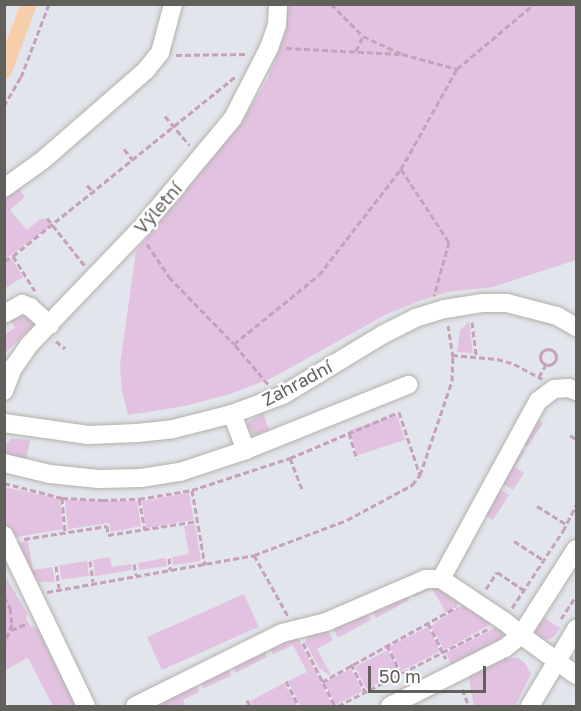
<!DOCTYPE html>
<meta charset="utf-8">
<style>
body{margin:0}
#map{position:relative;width:581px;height:711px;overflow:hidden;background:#e3e5ec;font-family:"Golos Text",sans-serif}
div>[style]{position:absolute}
.green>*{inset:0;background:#e2c2e0;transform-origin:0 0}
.canal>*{height:16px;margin:-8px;padding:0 8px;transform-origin:8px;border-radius:8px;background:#f6cfaa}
.path>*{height:3px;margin-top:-1.5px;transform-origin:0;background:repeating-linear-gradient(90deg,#c7a0ba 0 6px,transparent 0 9px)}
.path>.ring{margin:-1.5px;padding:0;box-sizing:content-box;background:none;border:3px solid #c7a0ba;border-radius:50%}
.roads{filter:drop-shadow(0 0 2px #b2b1ac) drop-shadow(0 0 2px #b2b1ac)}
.minor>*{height:18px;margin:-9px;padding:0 9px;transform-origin:9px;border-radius:9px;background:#fff}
span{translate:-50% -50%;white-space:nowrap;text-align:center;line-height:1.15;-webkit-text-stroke:4.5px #fff;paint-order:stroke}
.street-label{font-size:18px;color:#62605b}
.frame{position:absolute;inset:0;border:6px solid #62605b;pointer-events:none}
.scale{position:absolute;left:368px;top:666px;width:118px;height:27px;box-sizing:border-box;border:3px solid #62605b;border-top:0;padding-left:8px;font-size:18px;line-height:21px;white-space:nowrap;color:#62605b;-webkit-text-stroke:4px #fff;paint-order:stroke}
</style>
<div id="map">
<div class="green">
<i style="clip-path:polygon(287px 5px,576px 5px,576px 260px,493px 287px,448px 292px,419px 301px,385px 315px,272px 378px,230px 394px,185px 406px,128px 415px,122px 391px,120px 365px,136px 251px,241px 123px,267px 80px,284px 37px)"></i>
<i style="clip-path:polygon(18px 188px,25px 197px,10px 210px,27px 230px,40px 219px,45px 219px,51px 226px,5px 259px,5px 197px)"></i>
<i style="clip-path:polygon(11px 258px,23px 277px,5px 288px,5px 263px)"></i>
<i style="clip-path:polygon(21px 313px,29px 313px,35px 324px,5px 353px,5px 334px,15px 328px,9px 317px)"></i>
<i style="clip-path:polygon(469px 321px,473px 353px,457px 352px,460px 331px)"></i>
<i style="clip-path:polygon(263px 413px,269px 430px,260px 433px,261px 436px,256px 437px,248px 427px,248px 422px)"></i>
<i style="left:397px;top:415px;width:26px;height:50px;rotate:72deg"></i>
<i style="clip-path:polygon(534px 417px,543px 423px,527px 447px,520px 443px)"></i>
<i style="clip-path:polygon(12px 438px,30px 440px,26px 460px,11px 457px,5px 451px,5px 445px)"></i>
<i style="clip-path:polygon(518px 447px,525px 451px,515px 467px,524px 473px,513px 490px,499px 481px)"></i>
<i style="clip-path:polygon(4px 487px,60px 499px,63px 529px,11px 538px,5px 525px)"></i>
<i style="clip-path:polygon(496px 487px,509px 495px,493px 520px,482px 514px)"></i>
<i style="left:189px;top:493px;width:27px;height:48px;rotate:80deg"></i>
<i style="clip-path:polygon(65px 500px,137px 501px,141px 526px,111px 532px,109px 523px,68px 529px)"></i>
<i style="clip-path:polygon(195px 524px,201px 561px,173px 565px,172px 557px,189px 554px,184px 526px)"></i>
<i style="clip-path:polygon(28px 541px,33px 570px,52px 567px,55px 582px,39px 582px,33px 579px,13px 544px)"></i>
<i style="clip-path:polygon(110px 557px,112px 567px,131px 564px,132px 570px,95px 576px,93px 560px)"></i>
<i style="clip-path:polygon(165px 558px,167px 566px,139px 570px,138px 563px)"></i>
<i style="left:87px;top:561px;width:15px;height:28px;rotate:82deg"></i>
<i style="clip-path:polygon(4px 574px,27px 613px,26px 619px,30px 626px,44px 630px,79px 706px,53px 706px,28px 658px,5px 670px)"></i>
<i style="clip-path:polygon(439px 584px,464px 600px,446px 613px,432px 588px,414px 597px,410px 589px)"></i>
<i style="clip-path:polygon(405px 591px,409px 600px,376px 618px,370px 607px)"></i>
<i style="left:244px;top:594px;width:36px;height:106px;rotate:66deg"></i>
<i style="clip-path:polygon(467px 602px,497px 621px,444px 650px,431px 626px)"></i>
<i style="clip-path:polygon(365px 609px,371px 620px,338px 638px,331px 624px)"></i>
<i style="clip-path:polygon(541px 616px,560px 628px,554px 637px,546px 640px,538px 637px,534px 629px)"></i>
<i style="clip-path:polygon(501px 625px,503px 635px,501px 643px,452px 666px,446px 653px)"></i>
<i style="clip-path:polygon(326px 626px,333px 640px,317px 649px,331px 675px,329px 675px,319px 668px,305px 642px,309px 634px)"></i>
<i style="left:428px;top:627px;width:27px;height:43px;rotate:63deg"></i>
<i style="clip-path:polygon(297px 636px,333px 706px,301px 706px,288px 681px,307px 672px,293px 645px,273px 654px,267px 644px)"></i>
<i style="left:262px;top:647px;width:11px;height:35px;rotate:63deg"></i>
<i style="left:388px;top:650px;width:25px;height:37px;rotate:63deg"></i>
<i style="clip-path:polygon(503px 658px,518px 658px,525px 663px,531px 674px,515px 706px,474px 706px,469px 679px,471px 672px)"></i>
<i style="left:226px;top:665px;width:12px;height:30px;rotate:66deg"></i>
<i style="left:351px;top:669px;width:25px;height:30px;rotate:63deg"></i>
<i style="clip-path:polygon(194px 681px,199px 692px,183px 700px,186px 706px,163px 706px,159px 698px)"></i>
<i style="clip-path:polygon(284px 683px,297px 706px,253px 706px,250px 701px)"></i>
</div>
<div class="canal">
<i style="left:4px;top:71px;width:72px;rotate:-69.5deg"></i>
</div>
<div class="path">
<i style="left:331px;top:4px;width:45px;rotate:45deg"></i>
<i style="left:363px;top:36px;width:43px;rotate:24.8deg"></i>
<i style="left:402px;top:54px;width:57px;rotate:15.3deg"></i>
<i style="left:286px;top:48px;width:113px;rotate:3deg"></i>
<i style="left:356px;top:51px;width:17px;rotate:-65deg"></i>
<i style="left:176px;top:55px;width:71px;rotate:-0.8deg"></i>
<i style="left:4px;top:106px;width:34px;rotate:-60deg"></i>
<i style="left:21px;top:77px;width:78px;rotate:-69deg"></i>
<i style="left:165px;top:116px;width:38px;rotate:50deg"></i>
<i style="left:124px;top:149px;width:14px;rotate:51deg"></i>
<i style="left:401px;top:169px;width:115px;rotate:-60.8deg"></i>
<i style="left:457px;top:69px;width:101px;rotate:-40.2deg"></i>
<i style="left:87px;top:185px;width:11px;rotate:49deg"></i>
<i style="left:47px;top:218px;width:61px;rotate:51.6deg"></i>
<i style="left:147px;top:244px;width:40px;rotate:56deg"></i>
<i style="left:169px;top:277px;width:93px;rotate:45.9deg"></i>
<i style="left:13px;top:256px;width:285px;rotate:-38.9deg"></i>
<i style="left:4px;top:261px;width:10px;rotate:-29deg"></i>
<i style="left:13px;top:256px;width:41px;rotate:57.8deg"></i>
<i style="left:472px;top:322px;width:34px;rotate:83deg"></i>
<i style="left:56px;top:341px;width:11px;rotate:41deg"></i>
<i style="left:64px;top:348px;width:2px;rotate:-63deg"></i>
<i class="ring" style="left:540px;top:349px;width:13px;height:13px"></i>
<i style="left:452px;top:355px;width:45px;rotate:5.1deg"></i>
<i style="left:497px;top:359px;width:18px;rotate:16deg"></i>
<i style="left:514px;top:364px;width:32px;rotate:28deg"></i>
<i style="left:539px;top:377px;width:13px;rotate:-61deg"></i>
<i style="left:268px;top:384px;width:52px;rotate:-130.4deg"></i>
<i style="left:234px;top:344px;width:109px;rotate:-39.1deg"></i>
<i style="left:319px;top:275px;width:134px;rotate:-52.3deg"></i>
<i style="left:401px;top:169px;width:87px;rotate:56.7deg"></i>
<i style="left:449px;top:242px;width:56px;rotate:105.5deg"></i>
<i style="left:349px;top:433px;width:27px;rotate:73deg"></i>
<i style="left:570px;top:435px;width:7px;rotate:34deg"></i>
<i style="left:290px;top:458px;width:33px;rotate:69deg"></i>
<i style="left:4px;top:483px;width:60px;rotate:14.5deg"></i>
<i style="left:62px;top:498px;width:40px;rotate:2.9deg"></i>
<i style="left:102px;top:500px;width:37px;rotate:-2deg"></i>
<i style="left:139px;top:499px;width:54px;rotate:-9.6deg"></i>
<i style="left:192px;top:490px;width:103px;rotate:-18.1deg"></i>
<i style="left:290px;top:458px;width:118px;rotate:-22.9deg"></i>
<i style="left:399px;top:412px;width:66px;rotate:71.6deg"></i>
<i style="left:192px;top:490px;width:76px;rotate:80.2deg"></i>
<i style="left:62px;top:498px;width:34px;rotate:85deg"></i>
<i style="left:139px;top:499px;width:31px;rotate:79deg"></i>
<i style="left:537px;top:506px;width:34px;rotate:32deg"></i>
<i style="left:24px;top:539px;width:84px;rotate:-8.9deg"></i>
<i style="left:107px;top:526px;width:9px;rotate:84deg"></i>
<i style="left:108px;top:535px;width:91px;rotate:-8.8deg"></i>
<i style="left:514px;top:541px;width:35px;rotate:33deg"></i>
<i style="left:254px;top:555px;width:70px;rotate:60.9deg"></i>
<i style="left:169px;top:558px;width:12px;rotate:85deg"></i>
<i style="left:90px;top:561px;width:21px;rotate:82deg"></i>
<i style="left:134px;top:564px;width:11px;rotate:80deg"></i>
<i style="left:56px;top:566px;width:22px;rotate:82deg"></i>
<i style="left:497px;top:572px;width:32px;rotate:34deg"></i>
<i style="left:486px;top:589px;width:20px;rotate:-57deg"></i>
<i style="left:47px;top:592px;width:210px;rotate:-10.1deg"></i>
<i style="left:254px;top:555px;width:99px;rotate:-20.6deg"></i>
<i style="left:347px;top:520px;width:74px;rotate:-28.3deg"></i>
<i style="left:412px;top:485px;width:13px;rotate:-51deg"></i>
<i style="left:420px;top:475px;width:99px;rotate:-71.2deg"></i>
<i style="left:452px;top:381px;width:24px;rotate:-88deg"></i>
<i style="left:453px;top:357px;width:32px;rotate:-99deg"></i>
<i style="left:4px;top:597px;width:13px;rotate:61deg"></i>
<i style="left:10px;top:608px;width:16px;rotate:83deg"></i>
<i style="left:12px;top:624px;width:22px;rotate:111deg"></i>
<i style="left:512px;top:608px;width:92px;rotate:-56.5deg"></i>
<i style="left:563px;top:531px;width:29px;rotate:-63deg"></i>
<i style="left:561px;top:619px;width:27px;rotate:-57deg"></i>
<i style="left:428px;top:623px;width:40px;rotate:63.4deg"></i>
<i style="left:11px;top:630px;width:18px;rotate:-22deg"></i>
<i style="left:303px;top:643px;width:71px;rotate:63.1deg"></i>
<i style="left:387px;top:645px;width:32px;rotate:64deg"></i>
<i style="left:351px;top:664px;width:31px;rotate:63deg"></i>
<i style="left:286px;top:681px;width:28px;rotate:63deg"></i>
<i style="left:322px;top:682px;width:154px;rotate:-29.1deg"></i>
<i style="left:462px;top:689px;width:18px;rotate:68deg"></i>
<i style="left:247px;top:700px;width:7px;rotate:63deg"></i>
<i style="left:338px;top:706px;width:169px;rotate:-27.2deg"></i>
</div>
<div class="roads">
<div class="minor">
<i style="left:4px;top:188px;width:48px;rotate:-35.7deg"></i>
<i style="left:43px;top:160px;width:137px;rotate:-41.1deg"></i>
<i style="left:146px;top:70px;width:22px;rotate:-51deg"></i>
<i style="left:160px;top:53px;width:51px;rotate:-75.1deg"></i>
<i style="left:4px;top:314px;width:21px;rotate:-29deg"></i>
<i style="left:22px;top:304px;width:9px;rotate:21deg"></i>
<i style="left:30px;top:307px;width:27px;rotate:42deg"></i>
<i style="left:4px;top:391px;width:25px;rotate:-69deg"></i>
<i style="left:13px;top:368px;width:28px;rotate:-55deg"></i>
<i style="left:29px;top:345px;width:166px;rotate:-46.2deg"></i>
<i style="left:144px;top:225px;width:139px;rotate:-50.2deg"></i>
<i style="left:233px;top:118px;width:79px;rotate:-62.8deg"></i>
<i style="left:269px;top:48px;width:24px;rotate:-71deg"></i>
<i style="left:277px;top:25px;width:21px;rotate:-87deg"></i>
<i style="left:232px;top:414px;width:39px;rotate:69deg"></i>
<i style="left:4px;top:423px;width:85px;rotate:8.1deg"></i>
<i style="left:88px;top:435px;width:49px;rotate:-2.3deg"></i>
<i style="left:137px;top:433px;width:36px;rotate:-6deg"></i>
<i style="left:173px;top:429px;width:61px;rotate:-14.3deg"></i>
<i style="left:232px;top:414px;width:54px;rotate:-20.4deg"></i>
<i style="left:283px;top:395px;width:116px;rotate:-31.2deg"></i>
<i style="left:382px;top:335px;width:37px;rotate:-27deg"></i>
<i style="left:415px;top:318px;width:31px;rotate:-17deg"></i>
<i style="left:445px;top:309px;width:37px;rotate:-9deg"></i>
<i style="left:482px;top:303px;width:25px"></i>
<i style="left:507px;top:303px;width:52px;rotate:14.6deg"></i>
<i style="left:557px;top:316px;width:22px;rotate:30deg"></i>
<i style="left:4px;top:463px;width:47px;rotate:13.4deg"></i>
<i style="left:50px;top:474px;width:49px;rotate:5.8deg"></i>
<i style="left:99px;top:479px;width:42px;rotate:-1.4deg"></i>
<i style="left:141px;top:478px;width:39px;rotate:-9deg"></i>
<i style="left:180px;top:472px;width:70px;rotate:-18.4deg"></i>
<i style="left:246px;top:450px;width:175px;rotate:-21.9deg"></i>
<i style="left:4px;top:535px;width:190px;rotate:64.4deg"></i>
<i style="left:441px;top:579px;width:76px;rotate:33.7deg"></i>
<i style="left:504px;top:621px;width:22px;rotate:39deg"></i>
<i style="left:521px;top:635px;width:102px;rotate:-57.4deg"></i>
<i style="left:135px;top:706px;width:164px;rotate:-26.4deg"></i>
<i style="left:282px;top:633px;width:45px;rotate:-14deg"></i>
<i style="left:326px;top:622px;width:109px;rotate:-23.3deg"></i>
<i style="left:426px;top:579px;width:15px"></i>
<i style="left:441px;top:579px;width:203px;rotate:-61.4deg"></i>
<i style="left:538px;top:401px;width:20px;rotate:-37deg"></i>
<i style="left:554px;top:389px;width:15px;rotate:-4deg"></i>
<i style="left:569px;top:388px;width:8px;rotate:23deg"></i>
<i style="left:390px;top:706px;width:129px;rotate:-26.8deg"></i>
<i style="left:505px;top:648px;width:21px;rotate:-39deg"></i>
<i style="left:521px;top:635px;width:68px;rotate:36deg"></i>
<i style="left:530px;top:706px;width:90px;rotate:-59.1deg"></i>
</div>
</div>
<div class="street-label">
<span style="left:158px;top:208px;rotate:-49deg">Výletní</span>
<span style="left:297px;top:383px;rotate:-28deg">Zahradní</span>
</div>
<div class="frame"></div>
<div class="scale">50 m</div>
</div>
